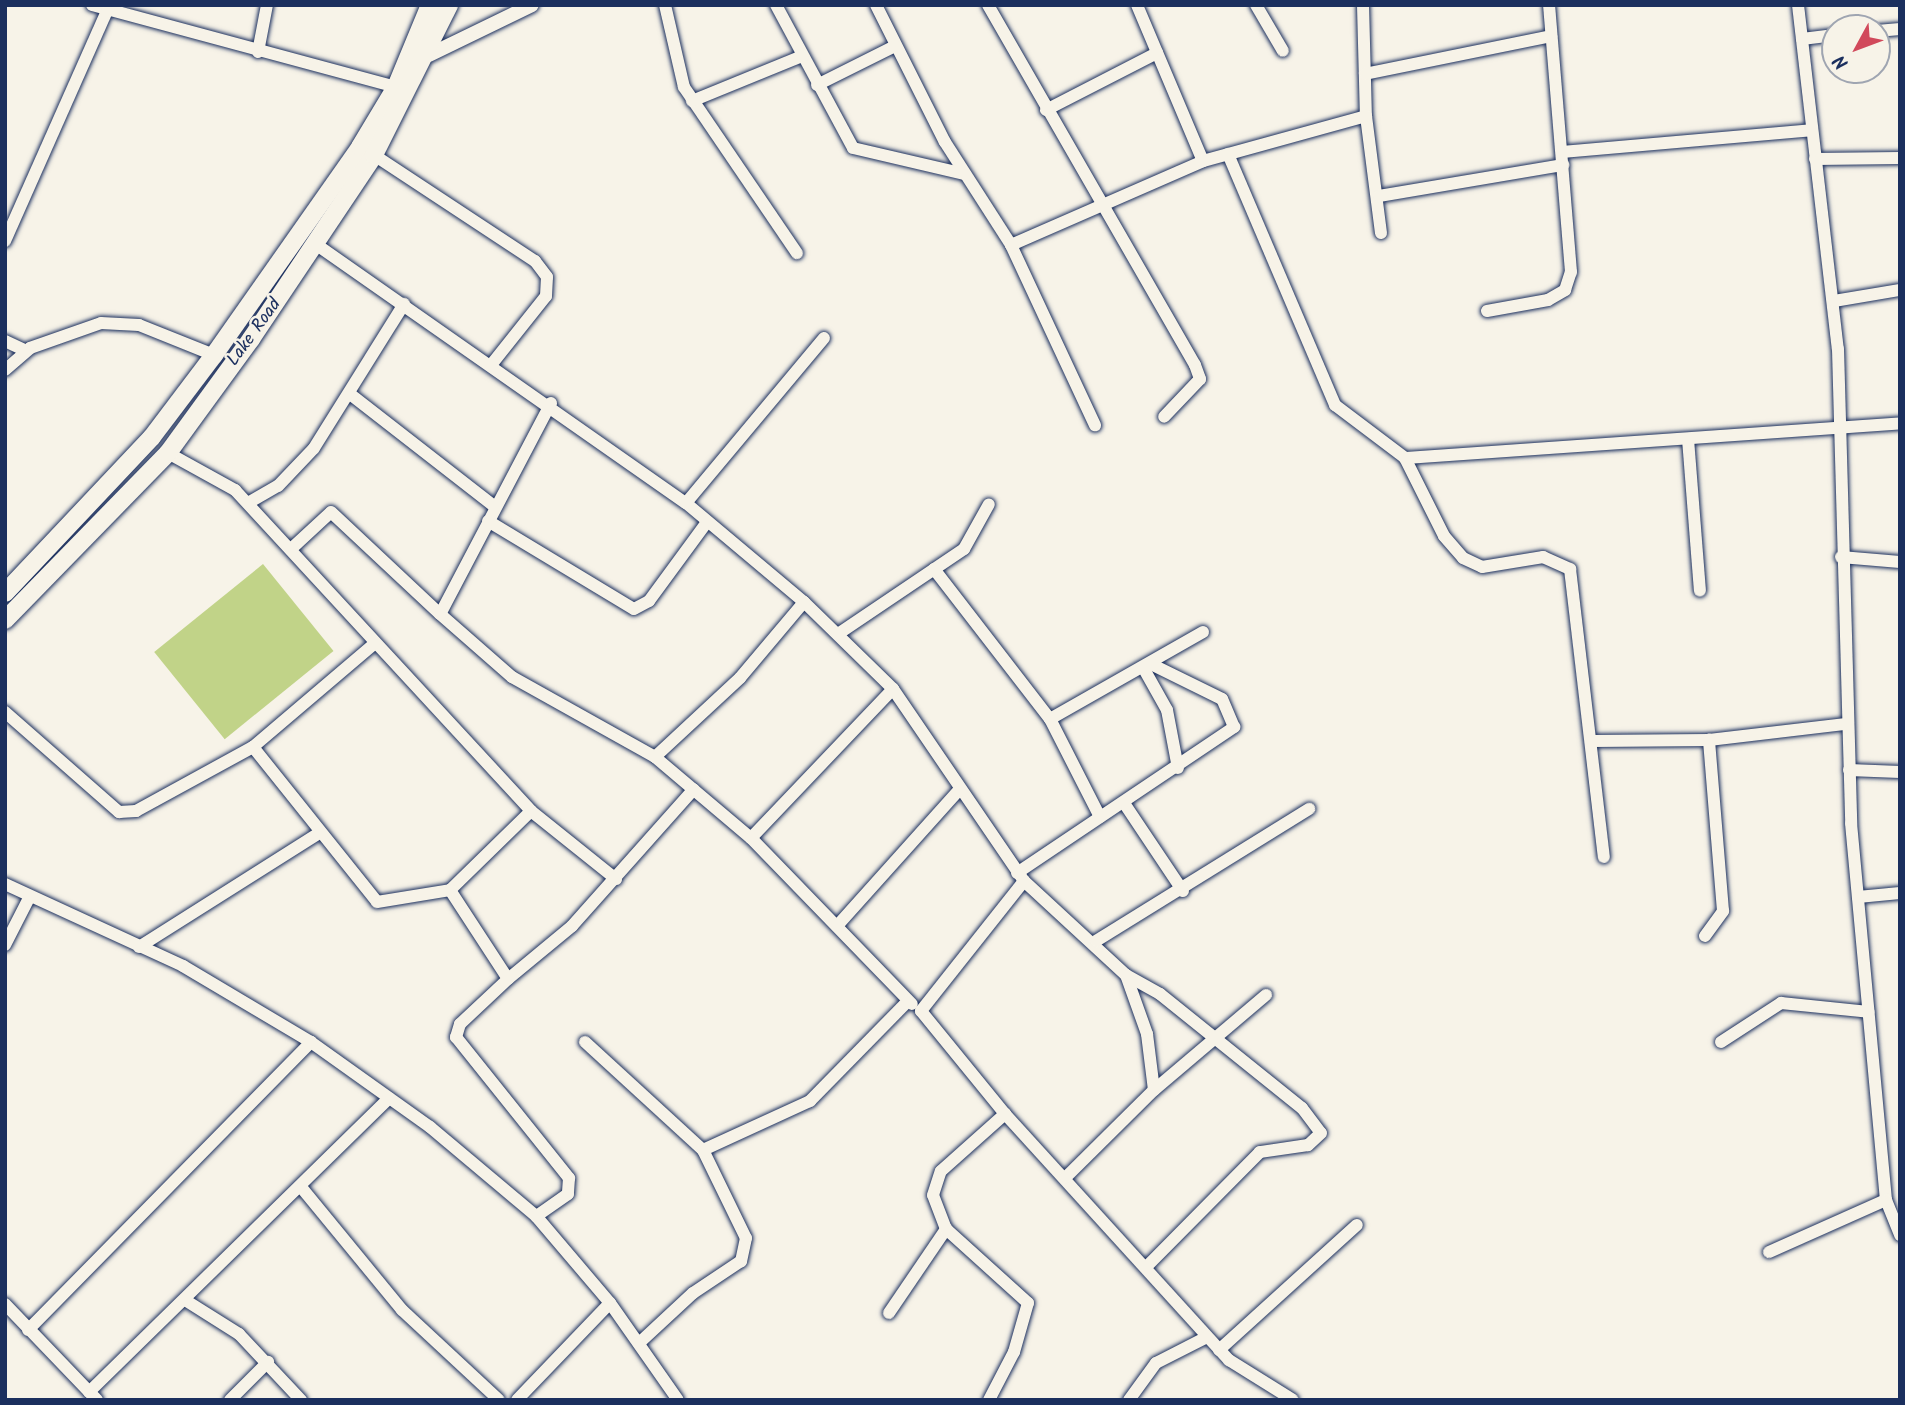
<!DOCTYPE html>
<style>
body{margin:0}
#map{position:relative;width:1905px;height:1405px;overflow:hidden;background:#f7f3e8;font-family:Kalam,sans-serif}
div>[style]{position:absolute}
.green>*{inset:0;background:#c1d388;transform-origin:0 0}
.roads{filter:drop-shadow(0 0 2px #1b2f5e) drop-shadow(0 0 2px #1b2f5e)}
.minor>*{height:12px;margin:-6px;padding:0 6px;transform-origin:6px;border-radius:6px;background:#f7f3e8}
.tertiary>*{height:14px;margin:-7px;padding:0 7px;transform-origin:7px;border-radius:7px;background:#f7f3e8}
.secondary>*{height:18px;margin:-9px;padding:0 9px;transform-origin:9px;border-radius:9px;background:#f7f3e8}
span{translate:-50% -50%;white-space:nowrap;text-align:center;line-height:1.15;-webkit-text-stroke:5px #f7f3e8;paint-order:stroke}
.street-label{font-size:18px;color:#1b2f5e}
.frame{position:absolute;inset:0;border:7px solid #1b2f5e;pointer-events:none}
.north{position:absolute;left:1821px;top:14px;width:70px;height:70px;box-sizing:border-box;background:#f7f3e8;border:2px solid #9fa5b1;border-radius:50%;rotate:229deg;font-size:19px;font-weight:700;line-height:28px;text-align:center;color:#1b2f5e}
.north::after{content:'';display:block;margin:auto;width:24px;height:32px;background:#d1495b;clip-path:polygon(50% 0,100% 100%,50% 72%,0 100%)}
</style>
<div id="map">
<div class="green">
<i style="left:263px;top:564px;width:112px;height:140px;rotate:51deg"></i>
</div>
<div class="roads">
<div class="minor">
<i style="left:92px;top:5px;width:315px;rotate:15.1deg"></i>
<i style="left:665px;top:5px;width:84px;rotate:77deg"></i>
<i style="left:684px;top:87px;width:201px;rotate:55.8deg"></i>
<i style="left:776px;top:5px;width:162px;rotate:61.7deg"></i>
<i style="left:853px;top:148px;width:115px;rotate:13.1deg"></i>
<i style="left:876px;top:5px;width:153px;rotate:63.3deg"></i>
<i style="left:945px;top:142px;width:122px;rotate:57.3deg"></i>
<i style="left:1011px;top:245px;width:199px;rotate:65deg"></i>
<i style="left:988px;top:5px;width:415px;rotate:60.1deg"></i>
<i style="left:1195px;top:365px;width:15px;rotate:70deg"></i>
<i style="left:1200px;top:379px;width:52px;rotate:133.5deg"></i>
<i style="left:1137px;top:5px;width:169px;rotate:67.1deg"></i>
<i style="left:1256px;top:5px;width:53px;rotate:59.6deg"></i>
<i style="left:1363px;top:5px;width:111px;rotate:88.5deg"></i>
<i style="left:1366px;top:116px;width:118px;rotate:82.7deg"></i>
<i style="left:1798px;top:5px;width:346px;rotate:83.4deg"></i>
<i style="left:1838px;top:349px;width:474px;rotate:88.4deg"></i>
<i style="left:1851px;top:823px;width:379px;rotate:84.7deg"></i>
<i style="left:1886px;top:1200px;width:38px;rotate:68deg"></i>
<i style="left:1877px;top:31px;width:23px;rotate:-5deg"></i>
<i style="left:1802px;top:39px;width:33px;rotate:-7deg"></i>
<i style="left:258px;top:52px;width:48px;rotate:-79.2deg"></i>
<i style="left:1365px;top:74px;width:190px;rotate:-11.5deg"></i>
<i style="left:817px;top:85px;width:87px;rotate:-26.6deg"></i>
<i style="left:692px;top:101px;width:119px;rotate:-22.2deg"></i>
<i style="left:1046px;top:110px;width:125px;rotate:-27.2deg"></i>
<i style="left:1562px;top:152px;width:250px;rotate:-5deg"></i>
<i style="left:1228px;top:154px;width:273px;rotate:66.9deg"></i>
<i style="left:1335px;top:405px;width:88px;rotate:37.1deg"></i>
<i style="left:1405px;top:458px;width:87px;rotate:63.4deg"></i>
<i style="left:1444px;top:536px;width:29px;rotate:49deg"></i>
<i style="left:1463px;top:558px;width:21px;rotate:25deg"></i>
<i style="left:1482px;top:567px;width:62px;rotate:-9.3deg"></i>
<i style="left:1543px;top:557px;width:30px;rotate:24deg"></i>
<i style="left:1570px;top:569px;width:290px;rotate:83.3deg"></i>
<i style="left:374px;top:155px;width:193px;rotate:33.4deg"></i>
<i style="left:535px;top:261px;width:20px;rotate:53deg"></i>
<i style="left:547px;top:277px;width:19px;rotate:93deg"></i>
<i style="left:546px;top:296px;width:87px;rotate:128.5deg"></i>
<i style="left:1815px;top:159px;width:85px;rotate:-0.7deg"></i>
<i style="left:1379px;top:196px;width:187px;rotate:-9.6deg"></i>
<i style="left:5px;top:241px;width:252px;rotate:-66.1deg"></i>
<i style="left:317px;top:245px;width:450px;rotate:35deg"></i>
<i style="left:686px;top:503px;width:154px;rotate:40deg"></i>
<i style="left:804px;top:602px;width:124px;rotate:44.3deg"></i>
<i style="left:893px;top:689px;width:232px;rotate:55.7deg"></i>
<i style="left:1024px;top:881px;width:166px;rotate:128.4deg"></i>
<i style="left:921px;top:1011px;width:133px;rotate:50.8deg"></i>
<i style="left:1005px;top:1114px;width:333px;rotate:47.7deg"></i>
<i style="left:1229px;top:1360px;width:75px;rotate:32deg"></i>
<i style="left:1011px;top:245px;width:210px;rotate:-23.6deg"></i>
<i style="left:1203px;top:161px;width:169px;rotate:-15.4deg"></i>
<i style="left:1834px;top:301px;width:67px;rotate:-9.5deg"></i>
<i style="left:1487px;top:311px;width:62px;rotate:-10.2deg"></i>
<i style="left:1548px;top:300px;width:20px;rotate:-30deg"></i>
<i style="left:1565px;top:290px;width:19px;rotate:-72deg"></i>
<i style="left:1571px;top:272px;width:268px;rotate:-94.7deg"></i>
<i style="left:5px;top:341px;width:23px;rotate:25deg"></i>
<i style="left:5px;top:370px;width:33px;rotate:-41deg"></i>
<i style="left:30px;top:348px;width:75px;rotate:-19.4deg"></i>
<i style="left:101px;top:323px;width:38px;rotate:3deg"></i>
<i style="left:139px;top:325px;width:81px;rotate:21.8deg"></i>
<i style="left:350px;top:394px;width:182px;rotate:37.9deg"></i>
<i style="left:551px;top:403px;width:238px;rotate:117.7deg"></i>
<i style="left:440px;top:614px;width:96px;rotate:41.2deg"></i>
<i style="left:512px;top:677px;width:164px;rotate:29.2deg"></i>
<i style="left:1688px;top:439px;width:152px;rotate:85.5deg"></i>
<i style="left:168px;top:453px;width:77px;rotate:28.9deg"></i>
<i style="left:235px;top:490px;width:437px;rotate:47.3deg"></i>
<i style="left:531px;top:811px;width:113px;rotate:135.7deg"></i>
<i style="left:450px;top:890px;width:106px;rotate:56.9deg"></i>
<i style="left:508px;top:979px;width:66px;rotate:136.8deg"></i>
<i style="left:460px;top:1024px;width:14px;rotate:107deg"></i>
<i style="left:456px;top:1037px;width:181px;rotate:51.3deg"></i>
<i style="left:569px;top:1178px;width:16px;rotate:94deg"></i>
<i style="left:568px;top:1194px;width:39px;rotate:145deg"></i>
<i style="left:1405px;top:458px;width:496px;rotate:-4deg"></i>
<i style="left:248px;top:503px;width:34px;rotate:-30deg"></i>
<i style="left:278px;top:486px;width:52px;rotate:-46.5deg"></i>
<i style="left:314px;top:448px;width:170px;rotate:-58deg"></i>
<i style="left:686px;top:503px;width:215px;rotate:-50.1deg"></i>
<i style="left:488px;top:521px;width:170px;rotate:31.1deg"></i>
<i style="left:634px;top:609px;width:17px;rotate:-28deg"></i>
<i style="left:649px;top:601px;width:98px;rotate:-53.7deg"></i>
<i style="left:291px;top:549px;width:54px;rotate:-42.8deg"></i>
<i style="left:331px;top:512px;width:149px;rotate:43.1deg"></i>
<i style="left:1841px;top:557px;width:59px;rotate:4.8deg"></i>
<i style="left:934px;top:569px;width:190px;rotate:52.3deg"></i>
<i style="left:804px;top:602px;width:99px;rotate:130.1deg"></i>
<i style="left:740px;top:678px;width:116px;rotate:137.1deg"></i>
<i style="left:655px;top:757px;width:126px;rotate:40.2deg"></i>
<i style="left:751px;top:838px;width:206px;rotate:-46.4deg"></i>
<i style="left:838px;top:634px;width:152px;rotate:-34deg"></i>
<i style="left:964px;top:549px;width:51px;rotate:-60.9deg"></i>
<i style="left:374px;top:644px;width:159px;rotate:139.6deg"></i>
<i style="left:253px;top:747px;width:198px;rotate:51.3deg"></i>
<i style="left:377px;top:902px;width:74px;rotate:-9.3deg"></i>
<i style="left:1144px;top:669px;width:47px;rotate:60.7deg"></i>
<i style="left:1167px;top:710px;width:59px;rotate:79.3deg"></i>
<i style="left:5px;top:712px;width:152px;rotate:41.3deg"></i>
<i style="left:119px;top:812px;width:17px;rotate:-3deg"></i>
<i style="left:136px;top:811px;width:133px;rotate:-28.7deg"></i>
<i style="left:1593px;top:741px;width:116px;rotate:-0.5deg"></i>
<i style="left:1709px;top:740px;width:138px;rotate:-6.7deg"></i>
<i style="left:1849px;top:770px;width:51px;rotate:2.2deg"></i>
<i style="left:1124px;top:803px;width:106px;rotate:56.2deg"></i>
<i style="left:531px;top:811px;width:109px;rotate:38.7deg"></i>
<i style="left:1100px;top:817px;width:110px;rotate:-117deg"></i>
<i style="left:1050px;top:719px;width:176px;rotate:-29.6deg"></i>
<i style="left:751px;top:838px;width:231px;rotate:45.9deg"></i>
<i style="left:1017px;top:873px;width:262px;rotate:-33.9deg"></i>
<i style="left:1234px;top:727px;width:30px;rotate:-113deg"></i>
<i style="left:1222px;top:699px;width:79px;rotate:-153.8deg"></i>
<i style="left:1024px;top:881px;width:139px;rotate:42.7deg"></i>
<i style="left:1126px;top:975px;width:63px;rotate:70.4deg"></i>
<i style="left:1147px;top:1034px;width:56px;rotate:82.9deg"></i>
<i style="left:5px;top:884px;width:196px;rotate:24.7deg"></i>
<i style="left:183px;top:966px;width:149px;rotate:30.7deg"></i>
<i style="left:311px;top:1042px;width:146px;rotate:35.5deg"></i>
<i style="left:430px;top:1127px;width:138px;rotate:40deg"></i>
<i style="left:536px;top:1216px;width:114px;rotate:49.6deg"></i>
<i style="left:610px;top:1303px;width:134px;rotate:133.8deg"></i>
<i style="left:1858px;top:897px;width:42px;rotate:-5.4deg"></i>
<i style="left:837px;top:926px;width:183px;rotate:-48.1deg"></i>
<i style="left:1705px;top:936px;width:31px;rotate:-54deg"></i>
<i style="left:1723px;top:911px;width:172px;rotate:-94.7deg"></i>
<i style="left:1096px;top:941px;width:251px;rotate:-31.8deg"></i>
<i style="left:5px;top:945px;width:51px;rotate:-62.9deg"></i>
<i style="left:139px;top:947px;width:213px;rotate:-32.3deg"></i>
<i style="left:1126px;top:975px;width:39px;rotate:29deg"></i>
<i style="left:1160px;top:994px;width:182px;rotate:38.8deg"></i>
<i style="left:1302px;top:1108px;width:31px;rotate:53deg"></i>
<i style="left:1321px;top:1133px;width:18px;rotate:137deg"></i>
<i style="left:1308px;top:1145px;width:49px;rotate:171.7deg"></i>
<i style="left:1260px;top:1152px;width:162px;rotate:134.7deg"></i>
<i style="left:508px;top:979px;width:83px;rotate:-39.6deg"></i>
<i style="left:572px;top:926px;width:183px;rotate:-48.3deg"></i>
<i style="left:585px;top:1042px;width:160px;rotate:42.5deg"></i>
<i style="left:703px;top:1150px;width:98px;rotate:64deg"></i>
<i style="left:746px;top:1238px;width:24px;rotate:102deg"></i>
<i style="left:741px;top:1261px;width:58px;rotate:146.3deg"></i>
<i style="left:693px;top:1293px;width:74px;rotate:137.2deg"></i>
<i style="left:1721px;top:1042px;width:72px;rotate:-33deg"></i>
<i style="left:1781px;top:1003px;width:88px;rotate:5.8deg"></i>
<i style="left:703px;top:1150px;width:118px;rotate:-24.6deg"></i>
<i style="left:810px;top:1101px;width:140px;rotate:-45.6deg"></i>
<i style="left:1066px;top:1177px;width:124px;rotate:-44.7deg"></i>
<i style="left:1154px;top:1090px;width:147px;rotate:-40.3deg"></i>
<i style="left:301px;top:1187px;width:159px;rotate:50.6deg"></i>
<i style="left:402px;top:1310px;width:132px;rotate:42.9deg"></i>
<i style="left:1769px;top:1252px;width:128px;rotate:-24deg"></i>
<i style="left:185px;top:1300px;width:64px;rotate:32.2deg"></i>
<i style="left:239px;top:1334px;width:91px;rotate:46.8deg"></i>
<i style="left:610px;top:1303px;width:118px;rotate:55deg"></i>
<i style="left:5px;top:1304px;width:133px;rotate:46.2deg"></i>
<i style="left:889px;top:1313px;width:102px;rotate:-55.8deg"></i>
<i style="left:28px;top:1330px;width:404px;rotate:-45.5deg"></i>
<i style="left:1219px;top:1350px;width:186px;rotate:-42.2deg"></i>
<i style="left:89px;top:1392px;width:420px;rotate:-44.4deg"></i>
<i style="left:230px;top:1400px;width:54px;rotate:-45deg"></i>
<i style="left:989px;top:1400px;width:54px;rotate:-62.5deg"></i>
<i style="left:1014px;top:1352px;width:51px;rotate:-74.1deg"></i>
<i style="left:1028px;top:1303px;width:110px;rotate:-137.9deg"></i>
<i style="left:946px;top:1229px;width:36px;rotate:-111deg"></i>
<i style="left:933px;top:1195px;width:25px;rotate:-72deg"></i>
<i style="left:941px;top:1171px;width:86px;rotate:-41.7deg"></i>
<i style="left:1129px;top:1400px;width:46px;rotate:-53.9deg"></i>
<i style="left:1156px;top:1363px;width:57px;rotate:-27deg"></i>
</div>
<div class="tertiary">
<i style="left:429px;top:55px;width:114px;rotate:-25.9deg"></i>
</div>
<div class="secondary">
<i style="left:5px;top:593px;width:214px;rotate:-46.7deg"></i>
<i style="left:152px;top:437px;width:103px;rotate:-52.9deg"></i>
<i style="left:214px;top:355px;width:254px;rotate:-54.9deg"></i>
<i style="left:360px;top:147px;width:70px;rotate:-59deg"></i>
<i style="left:396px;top:87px;width:89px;rotate:-67.5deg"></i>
<i style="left:5px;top:620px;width:233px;rotate:-45.7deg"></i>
<i style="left:168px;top:453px;width:141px;rotate:-53.9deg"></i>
<i style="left:251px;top:339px;width:221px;rotate:-56.2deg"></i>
<i style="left:374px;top:155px;width:168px;rotate:-63.4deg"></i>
</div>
</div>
<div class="street-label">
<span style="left:255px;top:333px;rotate:-54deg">Lake Road</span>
</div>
<div class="frame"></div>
<div class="north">N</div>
</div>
